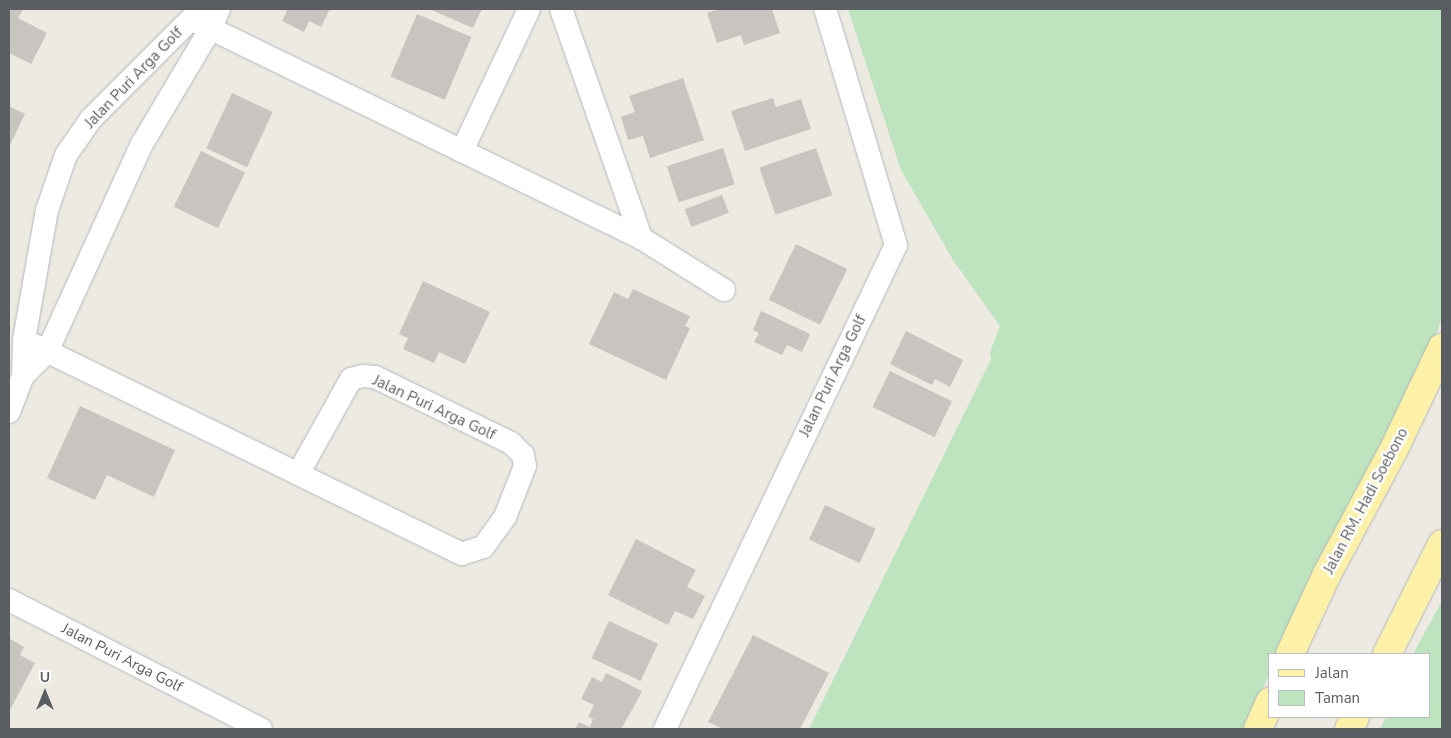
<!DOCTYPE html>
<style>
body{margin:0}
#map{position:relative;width:1451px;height:738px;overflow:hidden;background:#edeae2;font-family:"Nunito Sans",sans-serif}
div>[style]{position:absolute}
.green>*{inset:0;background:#bee4bf}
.building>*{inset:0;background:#c8c4bf;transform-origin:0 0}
.roads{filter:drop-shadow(0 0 1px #b4b7bc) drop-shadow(0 0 1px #b4b7bc)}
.street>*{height:22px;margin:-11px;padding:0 11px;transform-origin:11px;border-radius:11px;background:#fff}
.primary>*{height:28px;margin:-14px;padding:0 14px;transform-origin:14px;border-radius:14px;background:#fdf1a7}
span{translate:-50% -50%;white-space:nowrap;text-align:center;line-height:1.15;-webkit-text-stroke:5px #fff;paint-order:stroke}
.street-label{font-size:15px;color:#5a5d62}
.frame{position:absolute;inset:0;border:10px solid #5a5d62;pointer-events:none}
.legend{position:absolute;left:1268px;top:653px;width:162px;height:65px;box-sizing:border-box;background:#fff;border:1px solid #bdbec0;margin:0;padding:6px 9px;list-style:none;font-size:15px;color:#5a5d62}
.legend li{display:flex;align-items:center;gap:10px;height:25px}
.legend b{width:25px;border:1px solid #bdbec0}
.north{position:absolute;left:20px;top:668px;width:50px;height:50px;-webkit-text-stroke:4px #fff;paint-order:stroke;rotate:0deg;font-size:14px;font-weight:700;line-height:20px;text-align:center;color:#5a5d62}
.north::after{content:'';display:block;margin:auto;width:18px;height:22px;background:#5a5d62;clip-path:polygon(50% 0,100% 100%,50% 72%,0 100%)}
</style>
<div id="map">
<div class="green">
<i style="clip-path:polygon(848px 9px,1442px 9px,1442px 318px,1431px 349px,1279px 654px,1270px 654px,1270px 673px,1243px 729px,809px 729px,991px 359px,990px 352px,1000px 326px,953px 260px,901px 170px)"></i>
<i style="clip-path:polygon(1442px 601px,1442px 729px,1380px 729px,1386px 717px,1430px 717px,1430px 654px,1413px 654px)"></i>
</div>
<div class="building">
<i style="clip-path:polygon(9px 9px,23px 9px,18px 18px,47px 33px,31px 64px,9px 53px)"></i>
<i style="clip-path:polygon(283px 9px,330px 9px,321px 27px,309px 21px,304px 32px,282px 21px,287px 11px)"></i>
<i style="clip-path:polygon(429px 9px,482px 9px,473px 28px)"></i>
<i style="clip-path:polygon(719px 9px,772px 9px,780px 33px,744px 45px,741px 35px,717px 43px,707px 13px)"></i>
<i style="left:417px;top:14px;width:59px;height:68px;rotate:23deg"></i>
<i style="clip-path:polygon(683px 78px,704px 140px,650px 158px,643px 136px,628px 140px,621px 117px,635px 112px,629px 96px)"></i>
<i style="left:232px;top:93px;width:45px;height:61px;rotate:25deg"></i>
<i style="clip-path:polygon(773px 98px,776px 107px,801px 99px,811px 129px,745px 151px,731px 111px)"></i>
<i style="clip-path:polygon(9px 106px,25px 114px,9px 147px)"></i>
<i style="left:723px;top:148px;width:38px;height:59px;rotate:72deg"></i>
<i style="left:816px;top:148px;width:50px;height:60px;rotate:71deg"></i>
<i style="left:201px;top:151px;width:49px;height:62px;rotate:26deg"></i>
<i style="left:722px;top:195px;width:19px;height:40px;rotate:69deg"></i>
<i style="left:796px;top:244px;width:57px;height:62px;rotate:26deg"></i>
<i style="clip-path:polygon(423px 281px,490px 312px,465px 364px,439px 352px,434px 363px,403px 349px,408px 338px,399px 334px)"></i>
<i style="clip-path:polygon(633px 289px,690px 316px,685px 326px,690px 328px,666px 380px,589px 344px,614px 292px,628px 299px)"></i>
<i style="clip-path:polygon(761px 311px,810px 334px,802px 352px,787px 345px,782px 355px,754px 342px,759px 333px,753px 330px)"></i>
<i style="clip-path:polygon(906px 331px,963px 360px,950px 387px,935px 379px,932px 385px,890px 364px)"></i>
<i style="left:890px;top:371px;width:69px;height:40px;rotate:26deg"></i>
<i style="clip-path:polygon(80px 406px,175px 450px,154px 497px,107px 475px,95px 500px,47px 478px)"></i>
<i style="left:825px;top:505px;width:56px;height:38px;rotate:25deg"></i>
<i style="clip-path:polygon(636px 539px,696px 570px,687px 587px,705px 596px,693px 619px,675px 611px,668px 625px,608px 595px)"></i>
<i style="left:609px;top:621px;width:54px;height:41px;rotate:25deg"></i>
<i style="clip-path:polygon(753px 635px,829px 673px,800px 729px,723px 729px,708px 722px)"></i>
<i style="clip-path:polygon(9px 638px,24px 647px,20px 655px,35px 663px,9px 712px)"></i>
<i style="clip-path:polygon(606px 673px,642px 691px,638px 699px,621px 729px,575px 729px,579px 722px,590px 727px,593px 719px,588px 717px,594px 705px,581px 699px,592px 677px,602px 682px)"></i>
</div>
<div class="roads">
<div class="street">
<i style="left:561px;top:9px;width:243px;rotate:70.7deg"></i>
<i style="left:191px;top:19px;width:500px;rotate:25.95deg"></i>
<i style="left:641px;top:238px;width:98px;rotate:32.1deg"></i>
<i style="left:462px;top:151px;width:157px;rotate:-64.7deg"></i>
<i style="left:34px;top:345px;width:294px;rotate:26deg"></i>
<i style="left:23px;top:376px;width:34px;rotate:-45deg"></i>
<i style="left:47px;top:352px;width:229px;rotate:-65.5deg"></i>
<i style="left:142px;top:144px;width:135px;rotate:-59.3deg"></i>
<i style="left:211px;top:28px;width:21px;rotate:-67deg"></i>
<i style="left:363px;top:376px;width:12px;rotate:5deg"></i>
<i style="left:375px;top:377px;width:151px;rotate:25.9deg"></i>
<i style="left:511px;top:443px;width:17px;rotate:45deg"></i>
<i style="left:523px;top:455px;width:11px;rotate:80deg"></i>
<i style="left:525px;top:466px;width:55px;rotate:111.4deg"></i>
<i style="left:505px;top:517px;width:37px;rotate:126deg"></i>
<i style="left:483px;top:547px;width:22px;rotate:162deg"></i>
<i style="left:462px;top:554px;width:182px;rotate:-154deg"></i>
<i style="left:298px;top:474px;width:109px;rotate:-60.8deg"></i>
<i style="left:351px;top:379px;width:12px;rotate:-14deg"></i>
<i style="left:9px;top:412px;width:39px;rotate:-69deg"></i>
<i style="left:23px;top:376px;width:36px;rotate:-88deg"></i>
<i style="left:24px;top:340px;width:132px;rotate:-80deg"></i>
<i style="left:47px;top:210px;width:58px;rotate:-70.9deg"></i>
<i style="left:66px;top:155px;width:44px;rotate:-55.2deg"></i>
<i style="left:91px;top:119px;width:156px;rotate:-45deg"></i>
<i style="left:9px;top:600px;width:283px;rotate:27.1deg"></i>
<i style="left:665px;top:729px;width:536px;rotate:-64.49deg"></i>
<i style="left:896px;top:245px;width:246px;rotate:-106.7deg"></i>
</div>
<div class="primary">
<i style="left:1290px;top:654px;width:88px;rotate:-65.2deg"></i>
<i style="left:1327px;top:574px;width:144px;rotate:-61.8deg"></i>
<i style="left:1395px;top:447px;width:110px;rotate:-64.6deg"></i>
<i style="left:1387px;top:654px;width:123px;rotate:-63.4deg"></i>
<i style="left:1258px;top:729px;width:30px;rotate:-66deg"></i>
<i style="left:1349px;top:729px;width:13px;rotate:-63deg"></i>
</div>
</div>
<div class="street-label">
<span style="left:134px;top:78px;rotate:-46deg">Jalan Puri Arga Golf</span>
<span style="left:833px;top:376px;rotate:-64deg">Jalan Puri Arga Golf</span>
<span style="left:434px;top:408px;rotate:25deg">Jalan Puri Arga Golf</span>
<span style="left:1366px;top:501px;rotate:-62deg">Jalan RM. Hadi Soebono</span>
<span style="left:122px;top:658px;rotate:27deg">Jalan Puri Arga Golf</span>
</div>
<div class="frame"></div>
<ul class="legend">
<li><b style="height:6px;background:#fdf1a7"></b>Jalan</li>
<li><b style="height:14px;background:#bee4bf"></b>Taman</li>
</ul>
<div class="north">U</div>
</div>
